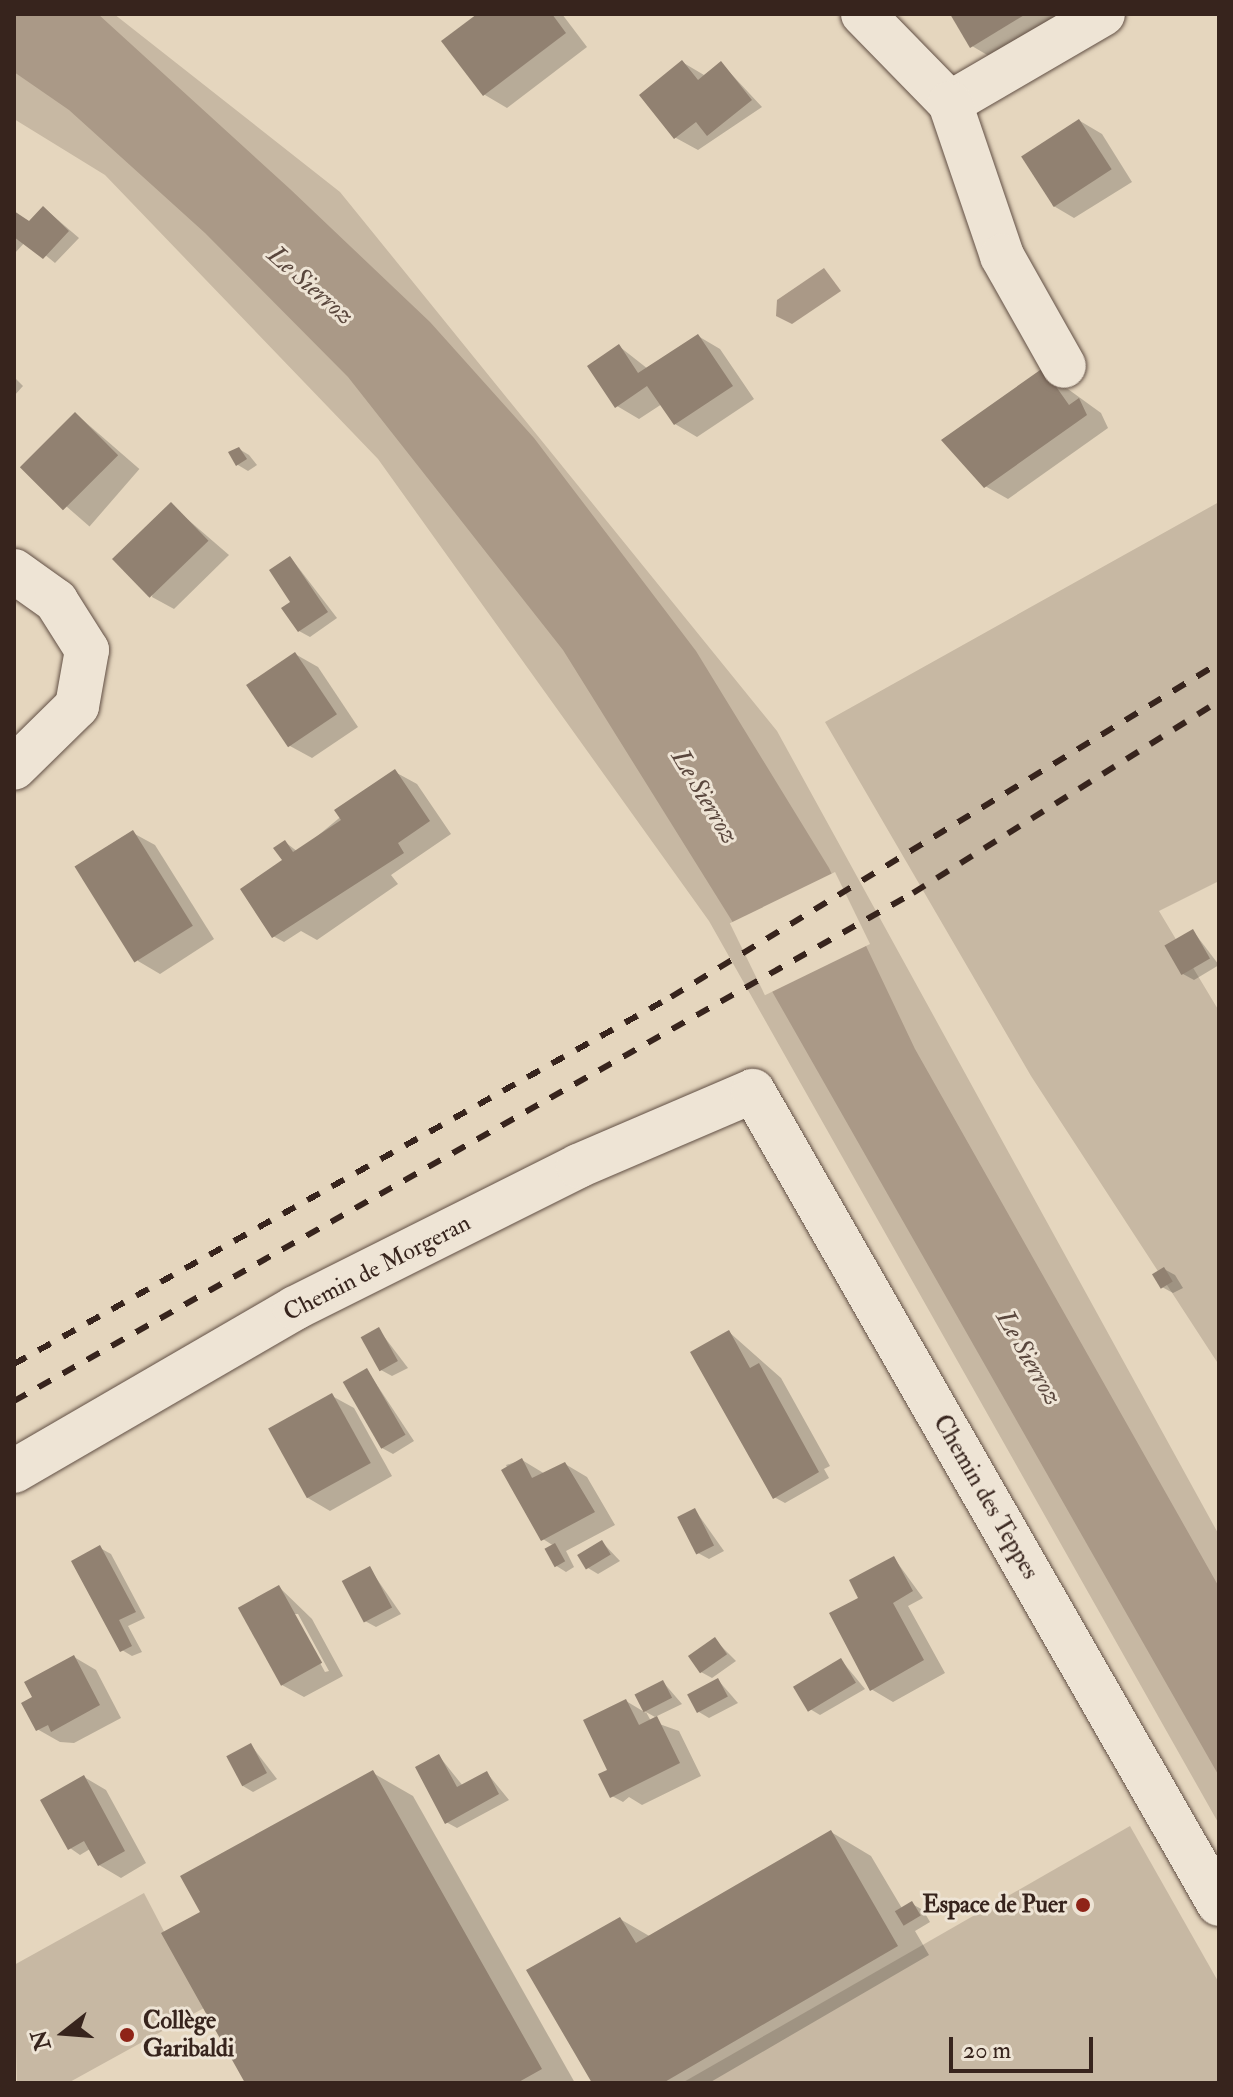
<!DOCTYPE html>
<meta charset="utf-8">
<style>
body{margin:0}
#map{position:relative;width:1233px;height:2097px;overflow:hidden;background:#e5d6be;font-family:"IM FELL Double Pica",serif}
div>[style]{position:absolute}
.green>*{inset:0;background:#c7b8a3}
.water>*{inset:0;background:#aa9987}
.pier>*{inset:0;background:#e5d6be;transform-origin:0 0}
.shadow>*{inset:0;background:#0003;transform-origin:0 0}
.building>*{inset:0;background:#918171;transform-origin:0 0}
.roads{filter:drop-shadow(0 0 2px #625045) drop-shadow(0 0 2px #625045)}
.minor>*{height:44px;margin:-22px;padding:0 22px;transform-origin:22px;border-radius:22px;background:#eee4d5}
.rail>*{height:6px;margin-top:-3px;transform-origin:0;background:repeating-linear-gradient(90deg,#37241d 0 14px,transparent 0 28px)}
.dots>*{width:22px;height:22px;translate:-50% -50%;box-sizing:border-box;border:4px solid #eee4d5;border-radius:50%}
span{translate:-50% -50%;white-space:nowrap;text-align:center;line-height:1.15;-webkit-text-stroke:6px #eee4d5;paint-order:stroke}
.street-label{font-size:24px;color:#37241d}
.poi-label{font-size:24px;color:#37241d;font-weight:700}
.right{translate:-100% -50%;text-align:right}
.left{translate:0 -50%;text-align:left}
.water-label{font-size:26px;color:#5a473d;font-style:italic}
.frame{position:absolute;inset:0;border:16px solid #37241d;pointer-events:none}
.north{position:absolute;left:24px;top:1993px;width:80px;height:80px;-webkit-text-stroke:6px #eee4d5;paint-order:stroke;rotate:253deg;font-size:22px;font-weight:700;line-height:32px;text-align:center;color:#37241d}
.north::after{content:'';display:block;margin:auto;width:28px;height:36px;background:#37241d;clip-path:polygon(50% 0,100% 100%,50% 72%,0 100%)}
.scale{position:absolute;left:949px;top:2037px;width:144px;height:36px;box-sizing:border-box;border:4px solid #37241d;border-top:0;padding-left:10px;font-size:24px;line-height:28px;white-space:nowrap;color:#37241d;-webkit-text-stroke:6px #eee4d5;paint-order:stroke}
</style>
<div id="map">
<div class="green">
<i style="clip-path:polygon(14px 14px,114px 14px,340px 192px,777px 731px,1219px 1535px,1219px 1824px,709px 921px,378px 459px,105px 175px,14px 119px)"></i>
<i style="clip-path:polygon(1219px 502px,1219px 881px,1159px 911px,1219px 1011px,1219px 1365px,1031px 1076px,825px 722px)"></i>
<i style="clip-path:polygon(1130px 1826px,1219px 1983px,1219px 2083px,682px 2083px)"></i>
<i style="clip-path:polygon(144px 1893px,204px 2008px,68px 2083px,17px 2083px,14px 1965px)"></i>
</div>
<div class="water">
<i style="clip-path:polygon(14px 14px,98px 14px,290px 189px,430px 322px,534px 438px,696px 651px,829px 868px,915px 1049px,1219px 1587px,1219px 1776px,732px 921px,563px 650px,348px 377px,205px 233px,69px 110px,14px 72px)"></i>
<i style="clip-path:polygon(824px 268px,841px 291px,792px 324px,776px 316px,777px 300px)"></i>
</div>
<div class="pier">
<i style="left:835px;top:872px;width:80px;height:117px;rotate:64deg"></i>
</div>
<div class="shadow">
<i style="clip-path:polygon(481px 14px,562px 14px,587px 47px,507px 108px,485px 95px,444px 42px)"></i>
<i style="clip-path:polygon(953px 14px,1069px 14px,994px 59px,972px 46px)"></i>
<i style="clip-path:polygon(682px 62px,704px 75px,721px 63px,762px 107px,698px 150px,676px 138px,642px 95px)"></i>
<i style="clip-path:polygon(1080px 121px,1102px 134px,1132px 182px,1074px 218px,1052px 205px)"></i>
<i style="clip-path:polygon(44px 208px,79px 238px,55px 263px,27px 240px,14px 254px,14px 214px,31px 222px)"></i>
<i style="clip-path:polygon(698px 336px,720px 349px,754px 399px,697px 437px,675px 424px,662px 404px,639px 419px,617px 406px,620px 347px,648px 369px)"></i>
<i style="clip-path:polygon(1043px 371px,1101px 413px,1108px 428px,1008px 499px,985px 486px)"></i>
<i style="clip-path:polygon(14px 377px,23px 386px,14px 396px)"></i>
<i style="left:76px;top:414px;width:84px;height:76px;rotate:41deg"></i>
<i style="clip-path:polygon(239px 449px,249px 455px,257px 465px,248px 471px,238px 465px)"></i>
<i style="clip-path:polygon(171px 505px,229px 555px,174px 609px,152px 597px)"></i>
<i style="clip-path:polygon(291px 558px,337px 618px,310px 637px,299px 631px)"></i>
<i style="clip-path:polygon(295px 654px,318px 667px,358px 727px,312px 758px,290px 746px)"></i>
<i style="clip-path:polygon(395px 772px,417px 784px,451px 834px,391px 875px,398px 884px,317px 940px,301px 931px,284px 942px,273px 936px,285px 842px,298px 852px)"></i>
<i style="clip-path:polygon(133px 833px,155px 845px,214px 939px,160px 974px,138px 961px)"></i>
<i style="clip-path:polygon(1193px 931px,1219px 965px,1194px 980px,1183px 974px)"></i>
<i style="clip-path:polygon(1164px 1269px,1175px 1275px,1183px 1288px,1173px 1293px,1162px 1287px)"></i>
<i style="clip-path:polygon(379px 1330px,408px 1368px,392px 1376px,381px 1370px)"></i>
<i style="clip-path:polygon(729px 1332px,781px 1378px,830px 1466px,824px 1469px,829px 1478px,785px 1503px,774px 1497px)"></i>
<i style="clip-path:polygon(367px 1370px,414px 1441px,393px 1454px,382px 1448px)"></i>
<i style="clip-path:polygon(332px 1396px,354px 1408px,392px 1476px,330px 1511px,308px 1498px)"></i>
<i style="clip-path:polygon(522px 1460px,545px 1474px,565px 1464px,587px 1477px,615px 1525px,566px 1551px,574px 1567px,566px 1572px,555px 1565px,554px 1546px,543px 1539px,506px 1465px)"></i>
<i style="clip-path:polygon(695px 1510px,724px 1551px,709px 1559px,698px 1553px)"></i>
<i style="clip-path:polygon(602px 1542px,620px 1561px,598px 1574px,588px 1568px)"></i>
<i style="clip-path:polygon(100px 1548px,111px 1554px,145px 1618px,128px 1626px,142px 1652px,132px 1656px,122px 1650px)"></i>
<i style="clip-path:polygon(894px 1558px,923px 1598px,908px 1606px,945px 1673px,893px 1702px,871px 1689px,861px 1598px)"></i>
<i style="clip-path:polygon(370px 1569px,401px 1614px,376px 1627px,365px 1621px)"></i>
<i style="clip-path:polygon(evenodd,279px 1587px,312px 1619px,343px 1676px,304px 1697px,282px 1685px,279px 1587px,293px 1614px,298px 1614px,329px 1671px,325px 1672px,293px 1614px)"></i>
<i style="clip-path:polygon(715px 1640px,736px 1661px,712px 1678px,701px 1672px)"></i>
<i style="clip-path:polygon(74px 1657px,96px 1670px,121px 1718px,74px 1743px,60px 1742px,37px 1729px,35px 1698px)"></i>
<i style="clip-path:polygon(841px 1660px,865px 1689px,820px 1715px,810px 1709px)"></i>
<i style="clip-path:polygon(718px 1680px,738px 1703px,709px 1718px,699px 1712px)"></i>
<i style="clip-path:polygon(663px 1682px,682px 1704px,655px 1717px,646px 1712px,651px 1721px,679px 1731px,701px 1776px,642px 1805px,629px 1797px,623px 1802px,612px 1796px,610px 1771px,626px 1701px,646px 1713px,637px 1694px)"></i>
<i style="clip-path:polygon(251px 1745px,277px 1779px,253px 1792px,243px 1786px)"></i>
<i style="clip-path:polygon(439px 1756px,463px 1786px,487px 1773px,509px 1800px,457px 1828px,446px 1822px)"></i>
<i style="clip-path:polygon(373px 1773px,413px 1796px,575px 2083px,247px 2083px,202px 1912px)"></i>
<i style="clip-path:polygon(84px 1777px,106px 1790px,146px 1863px,121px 1878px,99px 1865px,90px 1849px,80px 1855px,70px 1848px)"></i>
<i style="clip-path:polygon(831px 1832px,871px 1856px,903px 1910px,912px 1904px,923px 1910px,930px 1922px,915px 1931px,929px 1955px,709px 2083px,594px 2083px,620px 1919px,651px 1937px)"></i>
</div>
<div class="building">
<i style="clip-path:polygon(477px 14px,552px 14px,566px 33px,483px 96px,441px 41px)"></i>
<i style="clip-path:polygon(950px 14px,1026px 14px,970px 48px)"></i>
<i style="clip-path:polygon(682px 60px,698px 80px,721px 61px,752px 100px,707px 136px,696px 122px,674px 139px,639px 95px)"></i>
<i style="left:1079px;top:119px;width:60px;height:69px;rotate:57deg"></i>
<i style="clip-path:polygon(43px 206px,69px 231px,43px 259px,14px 237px,14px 211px,29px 221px)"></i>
<i style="clip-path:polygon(698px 334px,733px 386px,674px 425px,647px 386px,615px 408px,587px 366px,619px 344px,638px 373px)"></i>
<i style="clip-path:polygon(1043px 368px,1069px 405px,1079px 398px,1087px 415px,984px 488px,941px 440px)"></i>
<i style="left:75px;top:412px;width:61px;height:78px;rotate:45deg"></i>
<i style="clip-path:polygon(239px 447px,247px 459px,236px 466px,228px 452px)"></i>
<i style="left:171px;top:502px;width:54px;height:82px;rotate:46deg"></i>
<i style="clip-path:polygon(290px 556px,328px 612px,298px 632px,281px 608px,290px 602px,269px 570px)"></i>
<i style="left:295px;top:652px;width:75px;height:59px;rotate:56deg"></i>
<i style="clip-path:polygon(395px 769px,430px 821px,398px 843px,404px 853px,272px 938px,240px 889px,282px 860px,273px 848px,285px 840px,293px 852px,341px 820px,334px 810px)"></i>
<i style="left:133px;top:830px;width:113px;height:69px;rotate:58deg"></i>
<i style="left:1193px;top:929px;width:34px;height:33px;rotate:60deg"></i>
<i style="left:1164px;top:1267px;width:17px;height:14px;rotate:59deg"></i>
<i style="left:379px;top:1327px;width:39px;height:21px;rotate:61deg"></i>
<i style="clip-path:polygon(729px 1330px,750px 1368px,759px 1363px,819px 1472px,773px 1499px,690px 1352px)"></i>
<i style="left:367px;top:1368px;width:77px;height:28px;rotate:60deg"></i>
<i style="left:332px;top:1393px;width:80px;height:73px;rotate:61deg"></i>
<i style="clip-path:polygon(522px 1458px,532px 1478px,565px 1462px,595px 1512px,541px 1541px,501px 1470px)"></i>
<i style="left:695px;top:1508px;width:42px;height:20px;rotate:63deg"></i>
<i style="left:602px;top:1540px;width:17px;height:29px;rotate:59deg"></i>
<i style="left:555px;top:1543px;width:21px;height:12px;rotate:61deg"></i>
<i style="clip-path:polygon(100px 1545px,136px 1612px,119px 1620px,132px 1646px,120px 1652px,71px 1561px)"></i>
<i style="clip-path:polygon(894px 1556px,913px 1591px,893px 1603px,924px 1660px,870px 1691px,829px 1613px,858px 1598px,849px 1580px)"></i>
<i style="left:370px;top:1566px;width:47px;height:32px;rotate:62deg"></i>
<i style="left:279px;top:1585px;width:89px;height:47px;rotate:61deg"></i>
<i style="left:715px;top:1637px;width:21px;height:33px;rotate:55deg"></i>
<i style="clip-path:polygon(74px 1655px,100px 1705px,51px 1732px,48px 1725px,36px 1731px,21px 1703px,32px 1697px,24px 1682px)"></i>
<i style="left:841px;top:1658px;width:29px;height:56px;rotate:59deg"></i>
<i style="left:718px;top:1678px;width:21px;height:35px;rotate:62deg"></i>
<i style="left:663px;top:1680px;width:20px;height:32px;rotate:63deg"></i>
<i style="clip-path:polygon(626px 1699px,639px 1725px,657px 1716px,680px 1763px,610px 1798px,598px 1774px,607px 1770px,583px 1720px)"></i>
<i style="left:251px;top:1743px;width:34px;height:28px;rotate:62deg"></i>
<i style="clip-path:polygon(439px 1754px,457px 1787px,487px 1771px,499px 1794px,445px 1824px,415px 1767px)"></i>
<i style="clip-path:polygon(373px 1770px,542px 2069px,517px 2083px,245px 2083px,161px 1933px,200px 1912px,180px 1876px)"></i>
<i style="clip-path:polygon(84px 1775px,125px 1851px,98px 1866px,84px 1841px,68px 1850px,40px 1800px)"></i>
<i style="clip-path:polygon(831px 1830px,898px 1946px,663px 2083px,592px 2083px,526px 1970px,620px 1917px,636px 1943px)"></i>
<i style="left:912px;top:1901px;width:17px;height:20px;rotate:59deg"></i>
</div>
<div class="roads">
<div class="minor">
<i style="left:863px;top:14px;width:124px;rotate:45.7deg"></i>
<i style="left:950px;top:103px;width:177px;rotate:-30.2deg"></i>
<i style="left:950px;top:103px;width:162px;rotate:71.2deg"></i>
<i style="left:1002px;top:256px;width:126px;rotate:60.6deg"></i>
<i style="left:14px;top:571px;width:52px;rotate:35.5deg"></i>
<i style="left:56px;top:601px;width:58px;rotate:57.7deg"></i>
<i style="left:87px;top:650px;width:57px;rotate:100.1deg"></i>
<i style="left:77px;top:706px;width:88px;rotate:135.5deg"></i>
<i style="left:14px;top:1471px;width:325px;rotate:-30.1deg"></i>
<i style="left:295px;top:1308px;width:317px;rotate:-26.6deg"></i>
<i style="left:578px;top:1166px;width:190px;rotate:-23.2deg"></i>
<i style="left:753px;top:1091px;width:937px;rotate:60.18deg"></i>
</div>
</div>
<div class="rail">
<i style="left:14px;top:1364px;width:753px;rotate:-29.19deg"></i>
<i style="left:671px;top:997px;width:642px;rotate:-31.36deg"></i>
<i style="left:14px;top:1401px;width:1033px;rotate:-29.47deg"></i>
<i style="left:913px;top:893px;width:361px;rotate:-32.1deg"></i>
</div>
<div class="dots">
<i style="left:1083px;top:1905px;background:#8f2418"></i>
<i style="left:127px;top:2035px;background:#8f2418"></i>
</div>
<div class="street-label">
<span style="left:377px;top:1268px;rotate:-27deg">Chemin de Morgeran</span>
<span style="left:986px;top:1497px;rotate:60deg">Chemin des Teppes</span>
</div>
<div class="poi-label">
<span class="right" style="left:1067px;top:1905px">Espace de Puer</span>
<span class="left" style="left:143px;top:2035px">Collège<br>Garibaldi</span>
</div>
<div class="water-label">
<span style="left:310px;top:286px;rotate:41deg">Le Sierroz</span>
<span style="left:704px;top:797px;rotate:59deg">Le Sierroz</span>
<span style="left:1028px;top:1358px;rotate:60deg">Le Sierroz</span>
</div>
<div class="frame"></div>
<div class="north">N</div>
<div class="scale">20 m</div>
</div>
